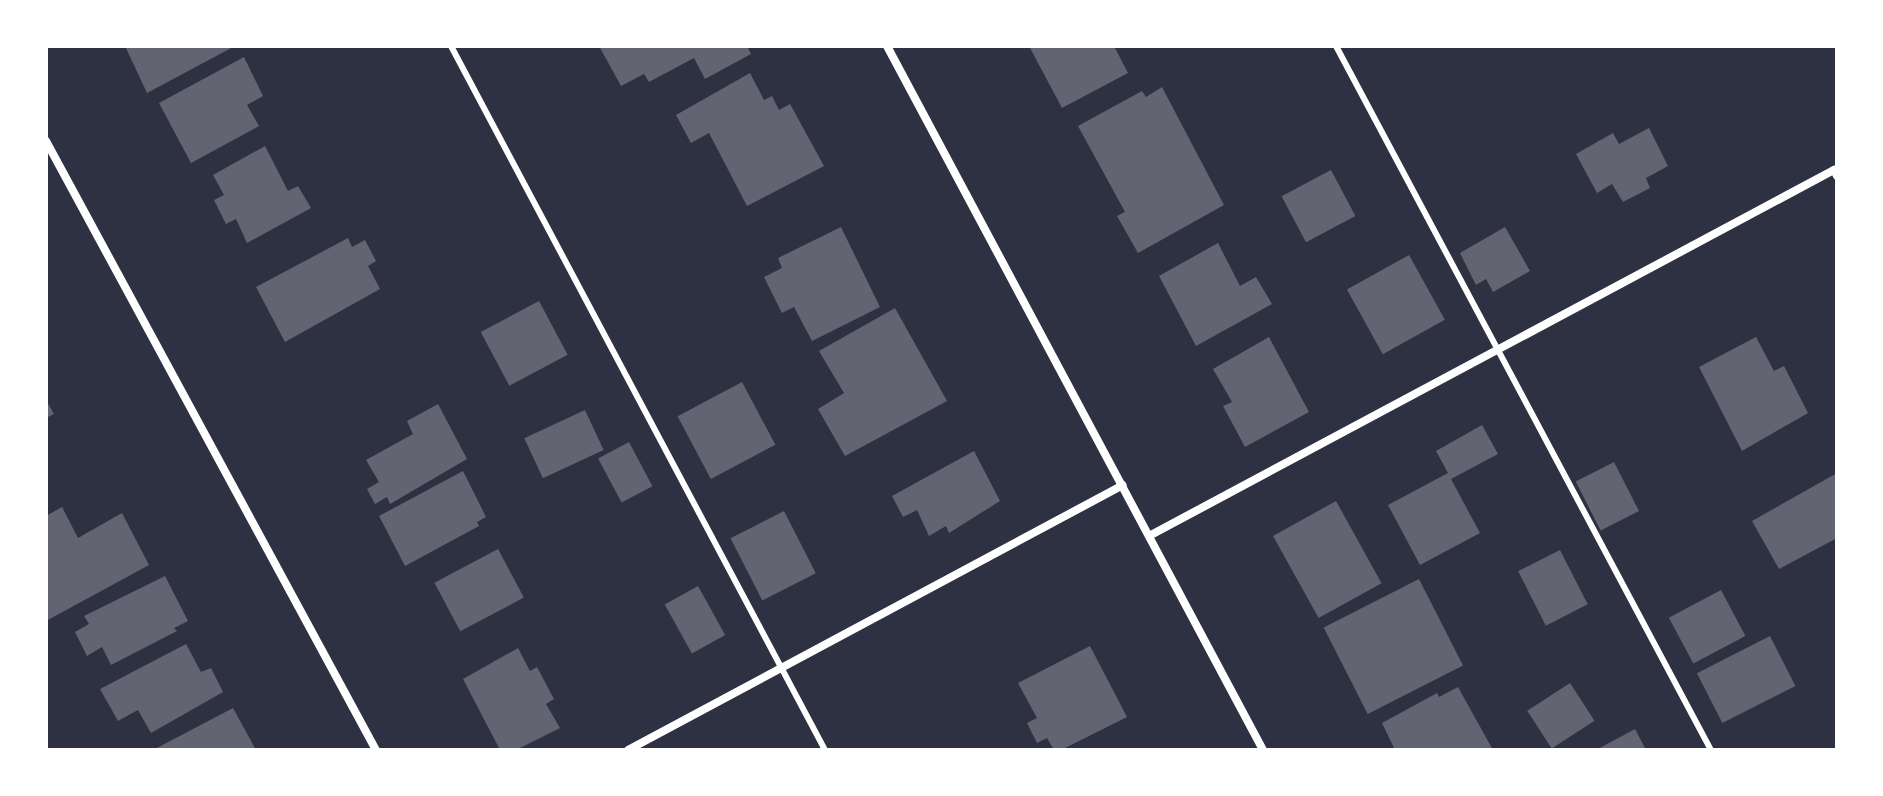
<!DOCTYPE html>
<style>
body{margin:0}
#map{position:relative;width:1883px;height:796px;overflow:hidden;background:#2d3142;font-family:"Archivo Narrow",sans-serif}
div>[style]{position:absolute}
.building>*{inset:0;background:#626471;transform-origin:0 0}
.service>*{height:6px;margin:-3px;padding:0 3px;transform-origin:3px;border-radius:3px;background:#fff}
.minor>*{height:8px;margin:-4px;padding:0 4px;transform-origin:4px;border-radius:4px;background:#fff}
span{translate:-50% -50%;white-space:nowrap;text-align:center;line-height:1.15;-webkit-text-stroke:8px #fff;paint-order:stroke}
.frame{position:absolute;inset:0;border:48px solid #fff;pointer-events:none}
</style>
<div id="map">
<div class="building">
<i style="clip-path:polygon(125px 46px,235px 46px,147px 93px)"></i>
<i style="clip-path:polygon(599px 46px,747px 46px,751px 54px,705px 79px,694px 58px,649px 82px,644px 74px,621px 86px)"></i>
<i style="clip-path:polygon(1029px 46px,1114px 46px,1128px 73px,1062px 108px)"></i>
<i style="clip-path:polygon(244px 57px,263px 96px,247px 105px,259px 126px,191px 163px,159px 103px)"></i>
<i style="clip-path:polygon(750px 73px,764px 100px,772px 96px,779px 110px,790px 104px,824px 166px,747px 206px,709px 133px,691px 143px,676px 115px)"></i>
<i style="clip-path:polygon(1162px 87px,1224px 205px,1138px 253px,1117px 216px,1125px 212px,1078px 126px,1142px 91px,1146px 97px)"></i>
<i style="clip-path:polygon(1649px 128px,1668px 166px,1646px 178px,1650px 188px,1623px 202px,1612px 184px,1597px 193px,1576px 154px,1613px 133px,1619px 144px)"></i>
<i style="clip-path:polygon(265px 146px,288px 191px,298px 186px,311px 208px,247px 243px,236px 219px,226px 224px,214px 200px,224px 195px,213px 175px)"></i>
<i style="left:1331px;top:170px;width:52px;height:56px;rotate:62deg"></i>
<i style="clip-path:polygon(841px 227px,880px 307px,812px 341px,794px 307px,782px 313px,764px 277px,782px 268px,778px 258px)"></i>
<i style="clip-path:polygon(1505px 227px,1530px 271px,1493px 292px,1486px 279px,1476px 285px,1460px 253px)"></i>
<i style="clip-path:polygon(348px 238px,352px 247px,365px 240px,376px 261px,368px 266px,380px 289px,285px 342px,256px 287px)"></i>
<i style="clip-path:polygon(1218px 243px,1240px 286px,1256px 277px,1272px 304px,1196px 346px,1159px 276px)"></i>
<i style="left:1409px;top:255px;width:74px;height:71px;rotate:61deg"></i>
<i style="left:539px;top:301px;width:61px;height:66px;rotate:62deg"></i>
<i style="clip-path:polygon(895px 308px,947px 401px,845px 456px,818px 409px,844px 393px,819px 351px)"></i>
<i style="clip-path:polygon(1269px 337px,1309px 412px,1245px 447px,1223px 406px,1232px 402px,1213px 369px)"></i>
<i style="clip-path:polygon(1756px 337px,1774px 371px,1784px 366px,1808px 413px,1742px 451px,1699px 367px)"></i>
<i style="left:742px;top:382px;width:71px;height:73px;rotate:62deg"></i>
<i style="clip-path:polygon(46px 400px,54px 414px,46px 418px)"></i>
<i style="clip-path:polygon(438px 404px,467px 459px,390px 504px,387px 497px,375px 504px,367px 489px,379px 482px,366px 460px,413px 434px,407px 421px)"></i>
<i style="left:585px;top:410px;width:44px;height:67px;rotate:65deg"></i>
<i style="clip-path:polygon(1482px 425px,1498px 454px,1451px 479px,1480px 533px,1420px 565px,1388px 505px,1448px 473px,1436px 451px)"></i>
<i style="left:629px;top:442px;width:50px;height:35px;rotate:62deg"></i>
<i style="clip-path:polygon(974px 451px,1000px 501px,949px 533px,946px 526px,929px 536px,917px 510px,903px 517px,892px 496px)"></i>
<i style="left:1614px;top:462px;width:55px;height:43px;rotate:63deg"></i>
<i style="clip-path:polygon(463px 471px,486px 517px,477px 522px,479px 526px,405px 566px,379px 516px)"></i>
<i style="clip-path:polygon(1837px 473px,1837px 538px,1779px 569px,1752px 521px)"></i>
<i style="left:1336px;top:501px;width:94px;height:72px;rotate:61deg"></i>
<i style="clip-path:polygon(62px 507px,78px 538px,122px 513px,149px 565px,46px 621px,46px 516px)"></i>
<i style="left:784px;top:511px;width:70px;height:60px;rotate:63deg"></i>
<i style="left:498px;top:549px;width:55px;height:72px;rotate:62deg"></i>
<i style="left:1560px;top:550px;width:61px;height:47px;rotate:63deg"></i>
<i style="clip-path:polygon(165px 576px,188px 621px,174px 628px,177px 631px,111px 665px,102px 647px,87px 656px,75px 632px,89px 624px,84px 616px)"></i>
<i style="left:1419px;top:579px;width:97px;height:107px;rotate:63deg"></i>
<i style="left:698px;top:586px;width:56px;height:38px;rotate:61deg"></i>
<i style="left:1721px;top:590px;width:52px;height:59px;rotate:62deg"></i>
<i style="left:1770px;top:636px;width:56px;height:82px;rotate:63deg"></i>
<i style="clip-path:polygon(186px 644px,201px 672px,211px 668px,223px 692px,151px 733px,138px 710px,118px 721px,100px 689px)"></i>
<i style="clip-path:polygon(1090px 646px,1127px 717px,1061px 750px,1054px 750px,1047px 738px,1037px 743px,1027px 723px,1037px 718px,1018px 683px)"></i>
<i style="clip-path:polygon(518px 648px,530px 671px,537px 667px,554px 699px,546px 704px,560px 728px,516px 750px,500px 750px,463px 679px)"></i>
<i style="left:1570px;top:683px;width:45px;height:51px;rotate:57deg"></i>
<i style="clip-path:polygon(1458px 687px,1493px 750px,1395px 750px,1382px 723px,1437px 693px,1439px 697px)"></i>
<i style="clip-path:polygon(233px 708px,256px 750px,153px 750px)"></i>
<i style="clip-path:polygon(1635px 729px,1646px 750px,1596px 750px)"></i>
</div>
<div class="service">
<i style="left:451px;top:46px;width:797px;rotate:62.02deg"></i>
<i style="left:1336px;top:46px;width:798px;rotate:61.96deg"></i>
</div>
<div class="minor">
<i style="left:887px;top:46px;width:798px;rotate:61.89deg"></i>
<i style="left:46px;top:141px;width:693px;rotate:61.55deg"></i>
<i style="left:1149px;top:536px;width:777px;rotate:-28.12deg"></i>
<i style="left:1834px;top:170px;width:7px;rotate:63deg"></i>
<i style="left:628px;top:750px;width:561px;rotate:-28.16deg"></i>
</div>
<div class="frame"></div>
</div>
